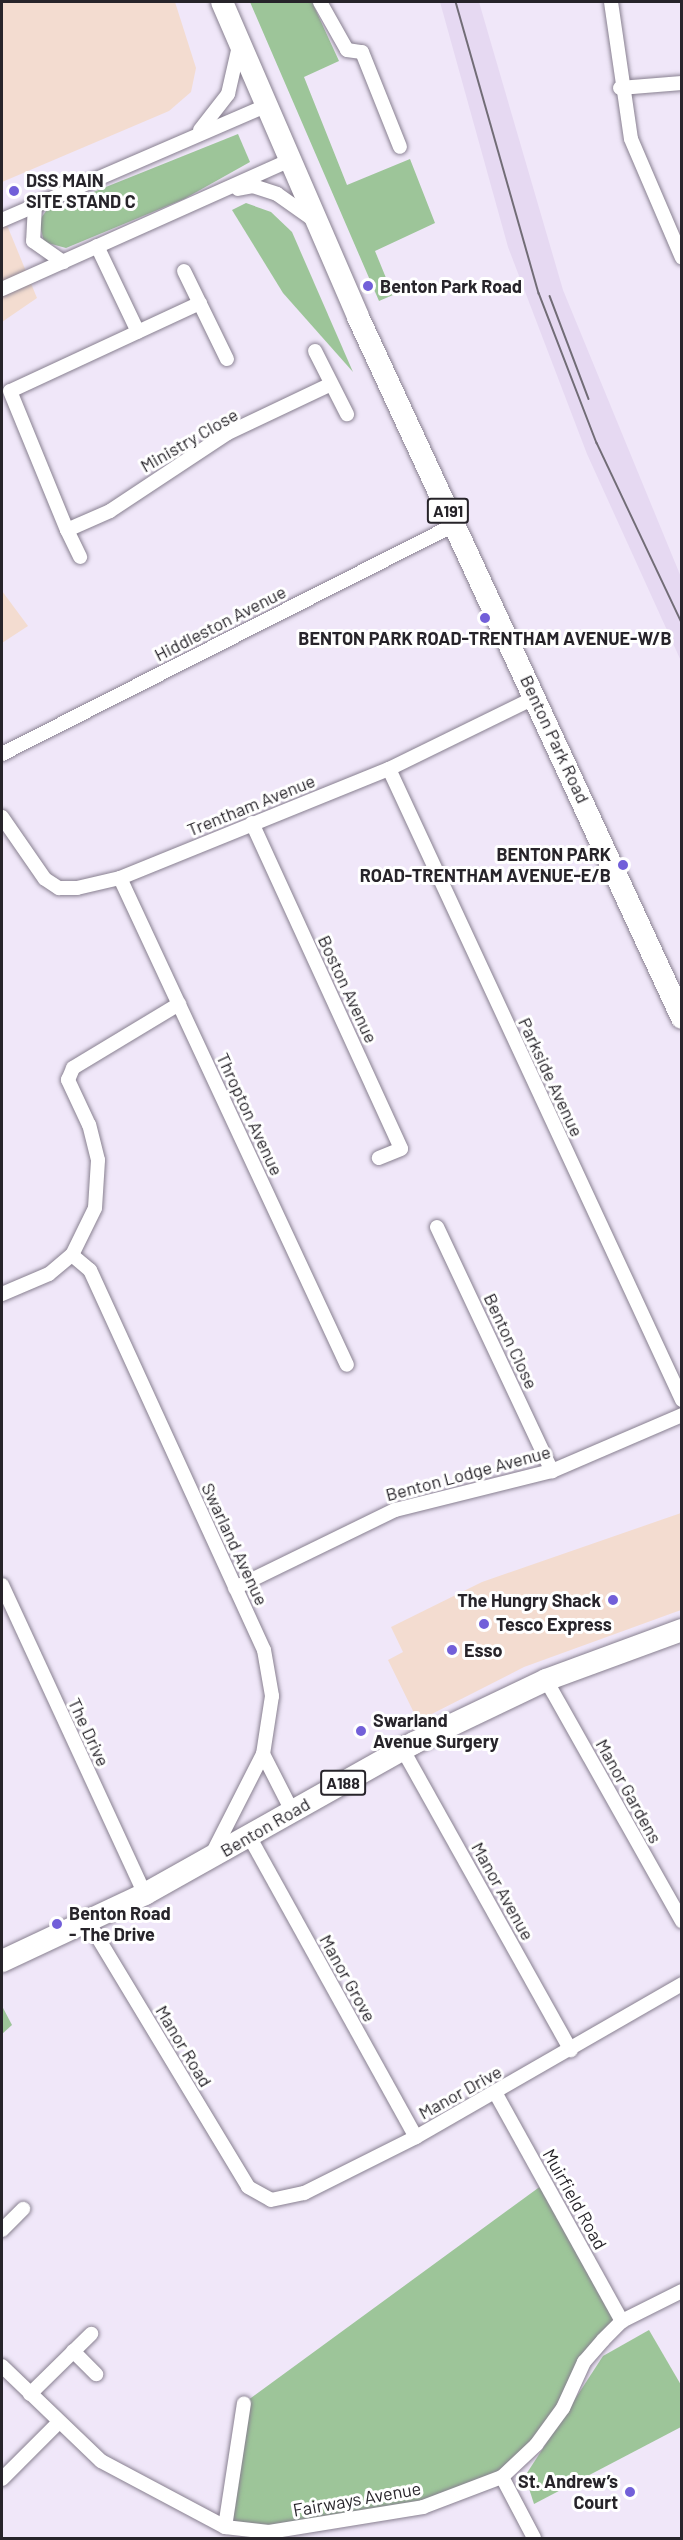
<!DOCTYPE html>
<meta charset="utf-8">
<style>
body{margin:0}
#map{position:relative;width:683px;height:2540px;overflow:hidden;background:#f0e7f9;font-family:Barlow,sans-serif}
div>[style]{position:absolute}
.commercial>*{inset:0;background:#f3dcd0}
.built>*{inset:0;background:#e6d9f2}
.green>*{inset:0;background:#9dc599}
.roads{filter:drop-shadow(0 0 2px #888090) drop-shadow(0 0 2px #888090)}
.minor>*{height:14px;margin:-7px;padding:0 7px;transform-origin:7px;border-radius:7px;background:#fff}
.primary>*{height:22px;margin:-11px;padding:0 11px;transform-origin:11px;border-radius:11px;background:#fff}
.tram>*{height:1.5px;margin:-0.75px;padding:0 0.75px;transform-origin:0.75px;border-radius:0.75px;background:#716c76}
.dots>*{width:16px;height:16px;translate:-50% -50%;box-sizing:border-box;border:3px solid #fff;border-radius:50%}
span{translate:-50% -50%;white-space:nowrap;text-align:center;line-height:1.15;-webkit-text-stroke:6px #fff;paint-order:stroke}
.shield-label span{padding:2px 4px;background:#fff;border:2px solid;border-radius:4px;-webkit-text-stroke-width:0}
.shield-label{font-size:16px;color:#27242a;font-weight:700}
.poi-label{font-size:18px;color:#27242a;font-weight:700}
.left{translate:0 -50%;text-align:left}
.right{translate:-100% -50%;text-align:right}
.street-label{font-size:18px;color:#27242a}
.frame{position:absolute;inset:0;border:3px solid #27242a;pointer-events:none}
</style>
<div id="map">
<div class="commercial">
<i style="clip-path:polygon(2px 2px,175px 2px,196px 68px,191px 92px,169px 111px,2px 182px)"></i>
<i style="clip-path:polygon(2px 213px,37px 298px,2px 322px)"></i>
<i style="clip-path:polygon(2px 591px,28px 626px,2px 643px)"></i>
<i style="clip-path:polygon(681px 1513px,681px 1610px,524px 1667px,418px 1721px,388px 1660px,403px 1652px,391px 1627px,482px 1582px)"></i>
</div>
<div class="built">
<i style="clip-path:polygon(440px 2px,479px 2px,563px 290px,681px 577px,681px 661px,587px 454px,508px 247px)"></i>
</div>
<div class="green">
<i style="clip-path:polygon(250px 2px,312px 2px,339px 61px,304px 77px,347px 185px,410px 159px,435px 223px,375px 251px,393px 295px,379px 301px)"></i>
<i style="clip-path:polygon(238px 134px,250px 162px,184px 199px,66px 248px,44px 242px,39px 221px,46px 211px)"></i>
<i style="clip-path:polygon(246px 203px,271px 212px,292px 232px,353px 372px,283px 293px,232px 210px)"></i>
<i style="clip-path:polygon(2px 2006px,12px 2025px,2px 2034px)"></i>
<i style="clip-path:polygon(545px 2183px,622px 2321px,603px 2340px,563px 2408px,502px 2477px,466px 2493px,269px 2532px,225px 2527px,244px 2403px)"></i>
<i style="clip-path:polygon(649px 2330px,681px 2385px,681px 2427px,534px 2504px,525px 2476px,603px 2356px)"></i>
</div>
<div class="roads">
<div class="minor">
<i style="left:320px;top:2px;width:55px;rotate:60.6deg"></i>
<i style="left:347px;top:50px;width:15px;rotate:8deg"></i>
<i style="left:362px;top:52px;width:102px;rotate:68.2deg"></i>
<i style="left:611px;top:2px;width:138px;rotate:81.7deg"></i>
<i style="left:631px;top:139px;width:129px;rotate:66.8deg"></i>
<i style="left:620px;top:88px;width:62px;rotate:-4.6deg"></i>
<i style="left:200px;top:130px;width:46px;rotate:-52.1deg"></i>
<i style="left:228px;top:94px;width:49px;rotate:-77.1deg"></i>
<i style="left:238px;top:189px;width:15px;rotate:-11deg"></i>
<i style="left:253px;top:186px;width:25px;rotate:18deg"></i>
<i style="left:277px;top:194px;width:42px;rotate:35.2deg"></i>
<i style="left:35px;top:205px;width:36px;rotate:93deg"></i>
<i style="left:33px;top:241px;width:37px;rotate:35deg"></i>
<i style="left:2px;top:220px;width:288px;rotate:-23.4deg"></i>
<i style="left:97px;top:246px;width:95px;rotate:64.5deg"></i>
<i style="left:184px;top:271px;width:98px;rotate:64deg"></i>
<i style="left:2px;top:289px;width:313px;rotate:-24.1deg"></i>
<i style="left:200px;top:303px;width:209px;rotate:155.1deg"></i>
<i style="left:10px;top:391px;width:150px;rotate:67.7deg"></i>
<i style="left:67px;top:530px;width:47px;rotate:-23.8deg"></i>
<i style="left:110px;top:511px;width:141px;rotate:-33.5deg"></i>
<i style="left:228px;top:433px;width:114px;rotate:-25.4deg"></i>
<i style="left:315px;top:351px;width:71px;rotate:63.1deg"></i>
<i style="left:67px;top:530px;width:30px;rotate:64deg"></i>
<i style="left:2px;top:754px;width:507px;rotate:-26.87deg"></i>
<i style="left:389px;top:769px;width:696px;rotate:65.09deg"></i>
<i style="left:2px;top:817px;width:75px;rotate:55.3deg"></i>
<i style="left:45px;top:879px;width:17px;rotate:33deg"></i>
<i style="left:59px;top:888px;width:18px"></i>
<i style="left:77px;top:888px;width:44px;rotate:-13.1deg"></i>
<i style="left:120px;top:878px;width:290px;rotate:-22.1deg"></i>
<i style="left:389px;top:769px;width:164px;rotate:-26.1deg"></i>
<i style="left:252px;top:823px;width:358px;rotate:65.4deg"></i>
<i style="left:401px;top:1149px;width:24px;rotate:158deg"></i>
<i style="left:120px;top:878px;width:537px;rotate:65.01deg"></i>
<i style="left:437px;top:1227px;width:270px;rotate:64.8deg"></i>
<i style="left:72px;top:1255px;width:23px;rotate:40deg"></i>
<i style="left:90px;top:1270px;width:418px;rotate:65.4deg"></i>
<i style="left:264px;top:1650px;width:47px;rotate:80.1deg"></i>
<i style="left:272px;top:1696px;width:59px;rotate:98.8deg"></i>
<i style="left:263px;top:1754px;width:114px;rotate:117deg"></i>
<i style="left:2px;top:1294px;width:51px;rotate:-23.1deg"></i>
<i style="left:49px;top:1274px;width:30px;rotate:-40deg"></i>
<i style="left:72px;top:1255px;width:52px;rotate:-63.9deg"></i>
<i style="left:95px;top:1208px;width:48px;rotate:-86.4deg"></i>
<i style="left:98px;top:1160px;width:36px;rotate:-104deg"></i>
<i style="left:89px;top:1125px;width:50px;rotate:-115deg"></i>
<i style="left:68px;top:1080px;width:13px;rotate:-67deg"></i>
<i style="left:73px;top:1068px;width:124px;rotate:-31.1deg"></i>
<i style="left:2px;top:1585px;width:340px;rotate:65.2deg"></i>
<i style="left:235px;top:1588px;width:178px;rotate:-26deg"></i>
<i style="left:395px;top:1510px;width:162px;rotate:-14deg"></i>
<i style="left:552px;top:1471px;width:142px;rotate:-23.3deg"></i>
<i style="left:546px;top:1680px;width:277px;rotate:60.6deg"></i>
<i style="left:403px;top:1750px;width:344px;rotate:60.8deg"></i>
<i style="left:263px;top:1754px;width:64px;rotate:63deg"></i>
<i style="left:249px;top:1836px;width:344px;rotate:61deg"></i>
<i style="left:89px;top:1923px;width:308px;rotate:58.9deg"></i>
<i style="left:248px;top:2187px;width:26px;rotate:29deg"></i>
<i style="left:271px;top:2200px;width:34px;rotate:-12deg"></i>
<i style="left:304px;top:2193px;width:125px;rotate:-26.6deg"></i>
<i style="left:416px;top:2137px;width:307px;rotate:-29.9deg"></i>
<i style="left:496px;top:2094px;width:260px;rotate:61deg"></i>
<i style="left:2px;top:2230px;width:30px;rotate:-45deg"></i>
<i style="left:73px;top:2351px;width:33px;rotate:45deg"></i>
<i style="left:2px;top:2366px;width:137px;rotate:43.8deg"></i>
<i style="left:101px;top:2461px;width:140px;rotate:28deg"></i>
<i style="left:225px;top:2527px;width:44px;rotate:6.5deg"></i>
<i style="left:269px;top:2532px;width:156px;rotate:-9.2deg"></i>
<i style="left:423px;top:2507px;width:85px;rotate:-20.8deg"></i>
<i style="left:502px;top:2477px;width:47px;rotate:-43.3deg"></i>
<i style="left:536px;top:2445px;width:46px;rotate:-53.9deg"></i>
<i style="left:563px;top:2408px;width:51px;rotate:-65.5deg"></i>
<i style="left:584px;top:2362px;width:29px;rotate:-49deg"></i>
<i style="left:603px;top:2340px;width:27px;rotate:-45deg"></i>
<i style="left:622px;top:2321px;width:67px;rotate:-26.6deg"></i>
<i style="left:30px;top:2394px;width:86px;rotate:-44.5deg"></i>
<i style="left:502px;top:2477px;width:69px;rotate:62.3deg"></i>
<i style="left:2px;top:2479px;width:79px;rotate:-45deg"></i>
<i style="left:225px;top:2527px;width:125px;rotate:-81.3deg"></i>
</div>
<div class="primary">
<i style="left:222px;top:2px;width:343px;rotate:66.6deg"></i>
<i style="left:358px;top:317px;width:772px;rotate:65.19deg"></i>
<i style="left:2px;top:1961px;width:158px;rotate:-25.1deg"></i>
<i style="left:145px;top:1894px;width:308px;rotate:-29.3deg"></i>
<i style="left:414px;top:1743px;width:146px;rotate:-25.5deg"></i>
<i style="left:546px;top:1680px;width:145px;rotate:-20.2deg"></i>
</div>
</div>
<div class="tram">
<i style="left:456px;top:2px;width:303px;rotate:74.1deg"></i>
<i style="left:539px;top:293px;width:161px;rotate:68.9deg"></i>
<i style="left:597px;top:443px;width:199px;rotate:64.7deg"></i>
<i style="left:550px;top:296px;width:110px;rotate:69.3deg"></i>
</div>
<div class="dots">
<i style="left:14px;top:191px;background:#725fd9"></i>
<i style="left:368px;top:286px;background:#725fd9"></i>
<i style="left:485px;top:618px;background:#725fd9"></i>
<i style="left:623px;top:865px;background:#725fd9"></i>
<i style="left:613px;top:1600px;background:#725fd9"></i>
<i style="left:484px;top:1624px;background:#725fd9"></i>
<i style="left:452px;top:1650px;background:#725fd9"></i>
<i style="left:361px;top:1731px;background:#725fd9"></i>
<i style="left:57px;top:1924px;background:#725fd9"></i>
<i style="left:630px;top:2492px;background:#725fd9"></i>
</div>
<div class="shield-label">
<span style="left:448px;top:511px">A191</span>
<span style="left:343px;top:1783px">A188</span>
</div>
<div class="poi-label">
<span class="left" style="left:26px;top:191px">DSS MAIN<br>SITE STAND C</span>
<span class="left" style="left:380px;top:286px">Benton Park Road</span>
<span style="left:485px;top:638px">BENTON PARK ROAD-TRENTHAM AVENUE-W/B</span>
<span class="right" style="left:611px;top:865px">BENTON PARK<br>ROAD-TRENTHAM AVENUE-E/B</span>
<span class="right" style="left:601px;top:1600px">The Hungry Shack</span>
<span class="left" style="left:496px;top:1624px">Tesco Express</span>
<span class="left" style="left:464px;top:1650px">Esso</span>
<span class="left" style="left:373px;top:1731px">Swarland<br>Avenue Surgery</span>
<span class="left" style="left:69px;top:1924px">Benton Road<br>- The Drive</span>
<span class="right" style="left:618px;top:2492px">St. Andrew’s<br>Court</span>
</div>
<div class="street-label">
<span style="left:189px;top:440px;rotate:-30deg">Ministry Close</span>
<span style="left:220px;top:623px;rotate:-27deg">Hiddleston Avenue</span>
<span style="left:555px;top:739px;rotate:65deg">Benton Park Road</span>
<span style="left:251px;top:805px;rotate:-22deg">Trentham Avenue</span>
<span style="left:348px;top:989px;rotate:65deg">Boston Avenue</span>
<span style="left:551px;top:1077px;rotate:65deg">Parkside Avenue</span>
<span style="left:250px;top:1114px;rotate:65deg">Thropton Avenue</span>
<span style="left:511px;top:1341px;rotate:65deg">Benton Close</span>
<span style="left:468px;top:1473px;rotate:-15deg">Benton Lodge Avenue</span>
<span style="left:235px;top:1544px;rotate:65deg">Swarland Avenue</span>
<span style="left:89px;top:1732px;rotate:65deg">The Drive</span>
<span style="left:629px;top:1791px;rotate:61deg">Manor Gardens</span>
<span style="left:265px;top:1827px;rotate:-30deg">Benton Road</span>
<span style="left:503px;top:1891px;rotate:61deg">Manor Avenue</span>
<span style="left:348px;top:1978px;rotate:61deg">Manor Grove</span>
<span style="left:184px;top:2046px;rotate:59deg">Manor Road</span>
<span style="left:460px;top:2092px;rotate:-29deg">Manor Drive</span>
<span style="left:575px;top:2199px;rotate:61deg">Muirfield Road</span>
<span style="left:357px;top:2499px;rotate:-10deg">Fairways Avenue</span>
</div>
<div class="frame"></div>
</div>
